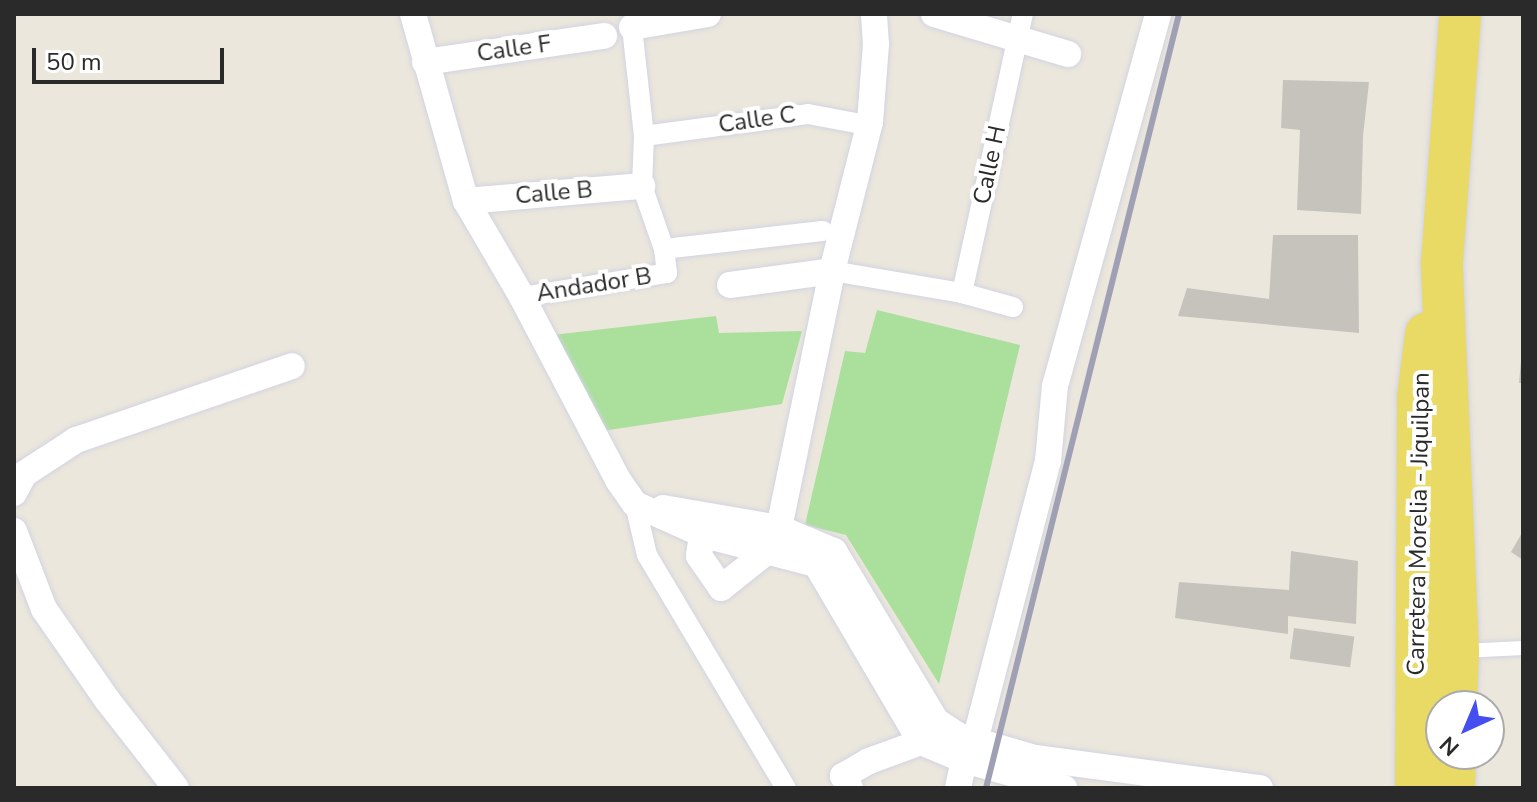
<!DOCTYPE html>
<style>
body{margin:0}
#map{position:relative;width:1537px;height:802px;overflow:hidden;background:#ebe7dc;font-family:"Nunito Sans",sans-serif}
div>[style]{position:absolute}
.green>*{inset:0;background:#aadf9c}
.building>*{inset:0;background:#c6c3bc;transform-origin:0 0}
.roads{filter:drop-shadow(0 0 2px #d2d3e2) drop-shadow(0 0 2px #d2d3e2)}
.service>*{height:14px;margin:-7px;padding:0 7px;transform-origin:7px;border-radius:7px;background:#fff}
.pedestrian>*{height:20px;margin:-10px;padding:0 10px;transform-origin:10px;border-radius:10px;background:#fff}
.minor>*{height:26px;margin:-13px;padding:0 13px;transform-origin:13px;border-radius:13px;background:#fff}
.primary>*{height:42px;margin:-21px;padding:0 21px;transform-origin:21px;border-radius:21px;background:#e8da64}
.rail>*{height:6px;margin:-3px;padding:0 3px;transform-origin:3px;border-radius:3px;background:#9fa0b3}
span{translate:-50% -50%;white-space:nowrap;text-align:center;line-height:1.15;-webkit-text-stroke:8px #fff;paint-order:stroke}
.street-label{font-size:24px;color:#2a2a2a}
.frame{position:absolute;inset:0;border:16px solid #2a2a2a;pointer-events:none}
.north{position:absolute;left:1425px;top:690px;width:80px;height:80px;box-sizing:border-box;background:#fff;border:2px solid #aaa;border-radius:50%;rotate:224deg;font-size:22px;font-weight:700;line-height:32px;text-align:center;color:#2a2a2a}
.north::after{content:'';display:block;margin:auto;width:28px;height:36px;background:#454fef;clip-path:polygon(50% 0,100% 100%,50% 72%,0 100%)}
.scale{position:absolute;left:32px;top:48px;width:192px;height:36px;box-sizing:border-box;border:4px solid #2a2a2a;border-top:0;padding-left:10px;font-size:24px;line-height:28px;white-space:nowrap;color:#2a2a2a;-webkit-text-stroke:6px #fff;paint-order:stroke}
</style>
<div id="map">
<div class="green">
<i style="clip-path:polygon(877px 310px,1020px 345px,939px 684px,846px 535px,805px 525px,845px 351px,865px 353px)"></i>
<i style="clip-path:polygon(716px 316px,719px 333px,802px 331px,782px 404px,602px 431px,544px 336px)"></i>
</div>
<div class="building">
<i style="clip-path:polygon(1283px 80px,1369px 82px,1363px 136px,1361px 214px,1297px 210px,1300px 130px,1281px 128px)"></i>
<i style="clip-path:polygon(1273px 235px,1358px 235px,1359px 333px,1178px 316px,1187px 288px,1269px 299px)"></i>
<i style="clip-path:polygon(1521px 361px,1523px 361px,1523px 383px,1519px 383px)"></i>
<i style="clip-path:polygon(1523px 531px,1523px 560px,1511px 552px)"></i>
<i style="clip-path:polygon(1291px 551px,1358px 561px,1356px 624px,1288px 616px,1288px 634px,1175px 618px,1179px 582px,1289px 590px)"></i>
<i style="left:1294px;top:628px;width:61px;height:31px;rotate:8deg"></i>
</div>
<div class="roads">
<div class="service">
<i style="left:1462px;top:651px;width:61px;rotate:-2.8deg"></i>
</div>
<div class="pedestrian">
<i style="left:644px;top:136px;width:165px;rotate:-7.6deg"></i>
<i style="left:808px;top:114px;width:54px;rotate:10.7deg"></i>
<i style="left:861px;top:124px;width:9px;rotate:-13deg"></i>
<i style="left:664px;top:249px;width:160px;rotate:-6.5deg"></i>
<i style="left:832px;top:271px;width:132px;rotate:9.6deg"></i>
<i style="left:962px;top:293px;width:53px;rotate:15.4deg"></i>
<i style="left:962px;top:293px;width:286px;rotate:-77.7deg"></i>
<i style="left:522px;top:297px;width:147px;rotate:-9.4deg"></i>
<i style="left:667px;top:273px;width:24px;rotate:-97deg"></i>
<i style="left:664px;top:249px;width:67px;rotate:-109.2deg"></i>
<i style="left:642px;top:186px;width:50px;rotate:-87.7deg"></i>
<i style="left:644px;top:136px;width:110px;rotate:-96.3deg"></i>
<i style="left:635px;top:504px;width:52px;rotate:76.8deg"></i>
<i style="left:647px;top:555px;width:271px;rotate:59.2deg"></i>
</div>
<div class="minor">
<i style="left:413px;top:14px;width:194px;rotate:74.2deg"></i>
<i style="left:466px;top:201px;width:111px;rotate:59.7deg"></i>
<i style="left:522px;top:297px;width:207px;rotate:62.3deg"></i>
<i style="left:618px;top:480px;width:29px;rotate:55deg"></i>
<i style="left:635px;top:504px;width:76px;rotate:24.2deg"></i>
<i style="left:704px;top:535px;width:116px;rotate:14.5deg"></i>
<i style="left:816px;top:564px;width:207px;rotate:59.5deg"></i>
<i style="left:921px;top:742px;width:47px;rotate:22.7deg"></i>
<i style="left:964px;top:760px;width:104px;rotate:15.6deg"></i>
<i style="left:934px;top:14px;width:140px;rotate:16.6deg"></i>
<i style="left:632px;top:27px;width:77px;rotate:-9.7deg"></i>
<i style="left:425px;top:62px;width:181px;rotate:-8.3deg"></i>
<i style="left:466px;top:201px;width:177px;rotate:-4.9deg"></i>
<i style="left:730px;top:285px;width:103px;rotate:-7.8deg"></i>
<i style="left:14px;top:493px;width:21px;rotate:-62deg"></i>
<i style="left:24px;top:474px;width:62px;rotate:-33.2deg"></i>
<i style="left:76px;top:440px;width:228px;rotate:-18.9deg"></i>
<i style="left:663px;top:508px;width:118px;rotate:9.8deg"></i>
<i style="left:779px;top:528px;width:60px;rotate:22.7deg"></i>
<i style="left:834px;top:551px;width:198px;rotate:59deg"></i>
<i style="left:936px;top:721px;width:27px;rotate:33deg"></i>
<i style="left:959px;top:736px;width:79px;rotate:16.1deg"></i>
<i style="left:1035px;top:758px;width:227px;rotate:7.6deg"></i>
<i style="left:705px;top:517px;width:39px;rotate:99deg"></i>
<i style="left:699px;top:556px;width:39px;rotate:55deg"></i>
<i style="left:721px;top:588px;width:61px;rotate:-38.4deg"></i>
<i style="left:769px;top:550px;width:24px;rotate:-66deg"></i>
<i style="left:779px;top:528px;width:262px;rotate:-78.3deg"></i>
<i style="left:832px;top:271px;width:154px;rotate:-75.7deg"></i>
<i style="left:870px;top:122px;width:78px;rotate:-85.6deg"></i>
<i style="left:876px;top:44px;width:30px;rotate:-94deg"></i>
<i style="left:14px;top:531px;width:84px;rotate:69deg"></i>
<i style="left:44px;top:609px;width:112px;rotate:55.2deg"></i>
<i style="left:108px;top:701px;width:110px;rotate:52deg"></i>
<i style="left:975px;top:741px;width:289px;rotate:-75.4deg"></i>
<i style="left:1048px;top:461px;width:75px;rotate:-84.7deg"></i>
<i style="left:1055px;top:386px;width:386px;rotate:-74.5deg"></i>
<i style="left:850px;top:788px;width:14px;rotate:-120deg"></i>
<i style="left:843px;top:776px;width:30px;rotate:-30deg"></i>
<i style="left:869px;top:761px;width:55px;rotate:-20.1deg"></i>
<i style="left:921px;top:742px;width:14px;rotate:-54deg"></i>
<i style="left:958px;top:788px;width:29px;rotate:-78deg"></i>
</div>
<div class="primary">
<i style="left:1456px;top:706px;width:55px;rotate:-87.9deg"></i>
<i style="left:1458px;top:651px;width:389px;rotate:-92.4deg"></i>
<i style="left:1442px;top:262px;width:249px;rotate:-85.8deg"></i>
<i style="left:1416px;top:788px;width:391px;rotate:-89.7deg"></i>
<i style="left:1418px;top:397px;width:64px;rotate:-82.8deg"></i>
<i style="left:1454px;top:788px;width:34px;rotate:-88deg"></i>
</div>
</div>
<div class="rail">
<i style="left:986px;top:788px;width:798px;rotate:-76deg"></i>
</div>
<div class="street-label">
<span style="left:514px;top:49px;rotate:-8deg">Calle F</span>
<span style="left:757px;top:120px;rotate:-8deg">Calle C</span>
<span style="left:990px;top:165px;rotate:-78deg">Calle H</span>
<span style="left:554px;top:193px;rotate:-5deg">Calle B</span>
<span style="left:594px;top:285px;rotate:-9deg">Andador B</span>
<span style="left:1419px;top:524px;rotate:-89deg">Carretera Morelia - Jiquilpan</span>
</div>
<div class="frame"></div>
<div class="north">N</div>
<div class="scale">50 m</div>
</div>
